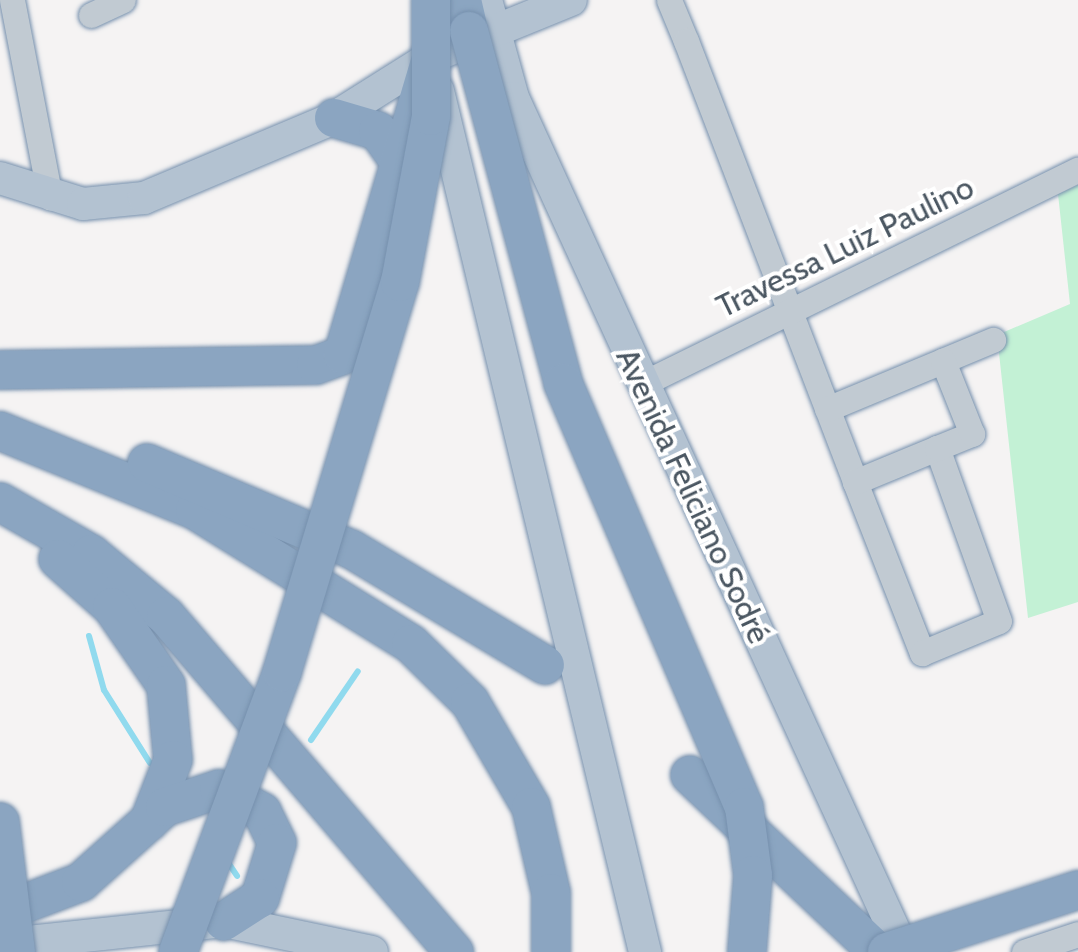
<!DOCTYPE html>
<meta charset="utf-8">
<style>
body{margin:0}
#map{position:relative;width:1078px;height:952px;overflow:hidden;background:#f5f3f3;font-family:Cabin,sans-serif}
div>[style]{position:absolute}
.green>*{inset:0;background:#c3f1d5}
.stream>*{height:6px;margin:-3px;padding:0 3px;transform-origin:3px;border-radius:3px;background:#90daee}
.roads{filter:drop-shadow(0 0 2px #7690ad) drop-shadow(0 0 2px #7690ad)}
.minor>*{height:25px;margin:-12.5px;padding:0 12.5px;transform-origin:12.5px;border-radius:12.5px;background:#c1cad2}
.major>*{height:32px;margin:-16px;padding:0 16px;transform-origin:16px;border-radius:16px;background:#b3c2d1}
.highway>*{height:38px;margin:-19px;padding:0 19px;transform-origin:19px;border-radius:19px;background:#8ba5c1}
.bridges{filter:drop-shadow(0 0 2px #7690ad) drop-shadow(0 0 2px #7690ad)}
.highway-bridge>*{height:38px;margin:-19px;padding:0 19px;transform-origin:19px;border-radius:19px;background:#8ba5c1}
span{translate:-50% -50%;white-space:nowrap;text-align:center;line-height:1.15;-webkit-text-stroke:8px #fff;paint-order:stroke}
.street-label{font-size:32px;color:#4a5661}
</style>
<div id="map">
<div class="green">
<i style="clip-path:polygon(1078px 185px,1078px 602px,1028px 618px,997px 335px,1070px 304px,1058px 194px)"></i>
</div>
<div class="stream">
<i style="left:89px;top:636px;width:56px;rotate:74.5deg"></i>
<i style="left:104px;top:690px;width:86px;rotate:57.8deg"></i>
<i style="left:311px;top:740px;width:83px;rotate:-55.7deg"></i>
<i style="left:227px;top:861px;width:18px;rotate:56deg"></i>
</div>
<div class="roads">
<div class="minor">
<i style="left:12px;top:0;width:201px;rotate:79.1deg"></i>
<i style="left:669px;top:0;width:44px;rotate:67.5deg"></i>
<i style="left:686px;top:41px;width:472px;rotate:69deg"></i>
<i style="left:855px;top:482px;width:184px;rotate:68.6deg"></i>
<i style="left:922px;top:653px;width:83px;rotate:-22.6deg"></i>
<i style="left:999px;top:621px;width:184px;rotate:-109.7deg"></i>
<i style="left:937px;top:448px;width:89px;rotate:157.5deg"></i>
<i style="left:91px;top:15px;width:35px;rotate:-25deg"></i>
<i style="left:642px;top:384px;width:486px;rotate:-26.2deg"></i>
<i style="left:827px;top:409px;width:180px;rotate:-22.6deg"></i>
<i style="left:937px;top:448px;width:38px;rotate:-22deg"></i>
<i style="left:972px;top:434px;width:79px;rotate:-111.7deg"></i>
<i style="left:1024px;top:952px;width:57px;rotate:-18.4deg"></i>
</div>
<div class="major">
<i style="left:486px;top:0;width:102px;rotate:74.6deg"></i>
<i style="left:513px;top:98px;width:939px;rotate:65.4deg"></i>
<i style="left:438px;top:91px;width:886px;rotate:76.48deg"></i>
<i style="left:0;top:178px;width:87px;rotate:17.4deg"></i>
<i style="left:83px;top:204px;width:61px;rotate:-5.6deg"></i>
<i style="left:144px;top:198px;width:206px;rotate:-22.8deg"></i>
<i style="left:334px;top:118px;width:115px;rotate:-32.2deg"></i>
<i style="left:431px;top:57px;width:151px;rotate:-22.2deg"></i>
<i style="left:0;top:945px;width:225px;rotate:-6.1deg"></i>
<i style="left:224px;top:921px;width:151px;rotate:11.8deg"></i>
</div>
<div class="highway">
<i style="left:462px;top:0;width:32px;rotate:77deg"></i>
<i style="left:334px;top:118px;width:46px;rotate:16.5deg"></i>
<i style="left:378px;top:131px;width:33px;rotate:55deg"></i>
<i style="left:0;top:370px;width:316px;rotate:-0.9deg"></i>
<i style="left:316px;top:365px;width:29px;rotate:-20deg"></i>
<i style="left:343px;top:355px;width:311px;rotate:-73.5deg"></i>
<i style="left:0;top:431px;width:210px;rotate:22.1deg"></i>
<i style="left:195px;top:510px;width:254px;rotate:31.8deg"></i>
<i style="left:411px;top:644px;width:83px;rotate:44.5deg"></i>
<i style="left:470px;top:702px;width:121px;rotate:59.8deg"></i>
<i style="left:531px;top:807px;width:88px;rotate:76.9deg"></i>
<i style="left:551px;top:893px;width:59px;rotate:90deg"></i>
<i style="left:147px;top:463px;width:221px;rotate:22.9deg"></i>
<i style="left:351px;top:549px;width:226px;rotate:30.9deg"></i>
<i style="left:0;top:502px;width:105px;rotate:29.7deg"></i>
<i style="left:91px;top:554px;width:97px;rotate:39.6deg"></i>
<i style="left:166px;top:616px;width:443px;rotate:49.4deg"></i>
<i style="left:58px;top:559px;width:72px;rotate:41.6deg"></i>
<i style="left:112px;top:607px;width:95px;rotate:55.3deg"></i>
<i style="left:166px;top:685px;width:75px;rotate:84.7deg"></i>
<i style="left:173px;top:760px;width:66px;rotate:111.2deg"></i>
<i style="left:690px;top:775px;width:258px;rotate:43.3deg"></i>
<i style="left:0;top:913px;width:87px;rotate:-20.9deg"></i>
<i style="left:81px;top:882px;width:113px;rotate:-41.8deg"></i>
<i style="left:165px;top:807px;width:57px;rotate:-18.4deg"></i>
<i style="left:219px;top:789px;width:49px;rotate:28.1deg"></i>
<i style="left:262px;top:812px;width:34px;rotate:64deg"></i>
<i style="left:277px;top:843px;width:58px;rotate:107.2deg"></i>
<i style="left:260px;top:898px;width:43px;rotate:147.4deg"></i>
</div>
</div>
<div class="bridges">
<div class="highway-bridge">
<i style="left:469px;top:31px;width:364px;rotate:75deg"></i>
<i style="left:563px;top:383px;width:461px;rotate:66.9deg"></i>
<i style="left:744px;top:807px;width:69px;rotate:82.5deg"></i>
<i style="left:753px;top:875px;width:77px;rotate:94.5deg"></i>
<i style="left:0;top:822px;width:131px;rotate:83deg"></i>
<i style="left:178px;top:952px;width:299px;rotate:-69.6deg"></i>
<i style="left:282px;top:672px;width:407px;rotate:-73.2deg"></i>
<i style="left:400px;top:282px;width:169px;rotate:-79.4deg"></i>
<i style="left:431px;top:116px;width:116px;rotate:-90deg"></i>
<i style="left:887px;top:952px;width:201px;rotate:-18deg"></i>
</div>
</div>
<div class="street-label">
<span style="left:845px;top:247px;rotate:-26deg">Travessa Luiz Paulino</span>
<span style="left:693px;top:496px;rotate:65deg">Avenida Feliciano Sodré</span>
</div>
</div>
